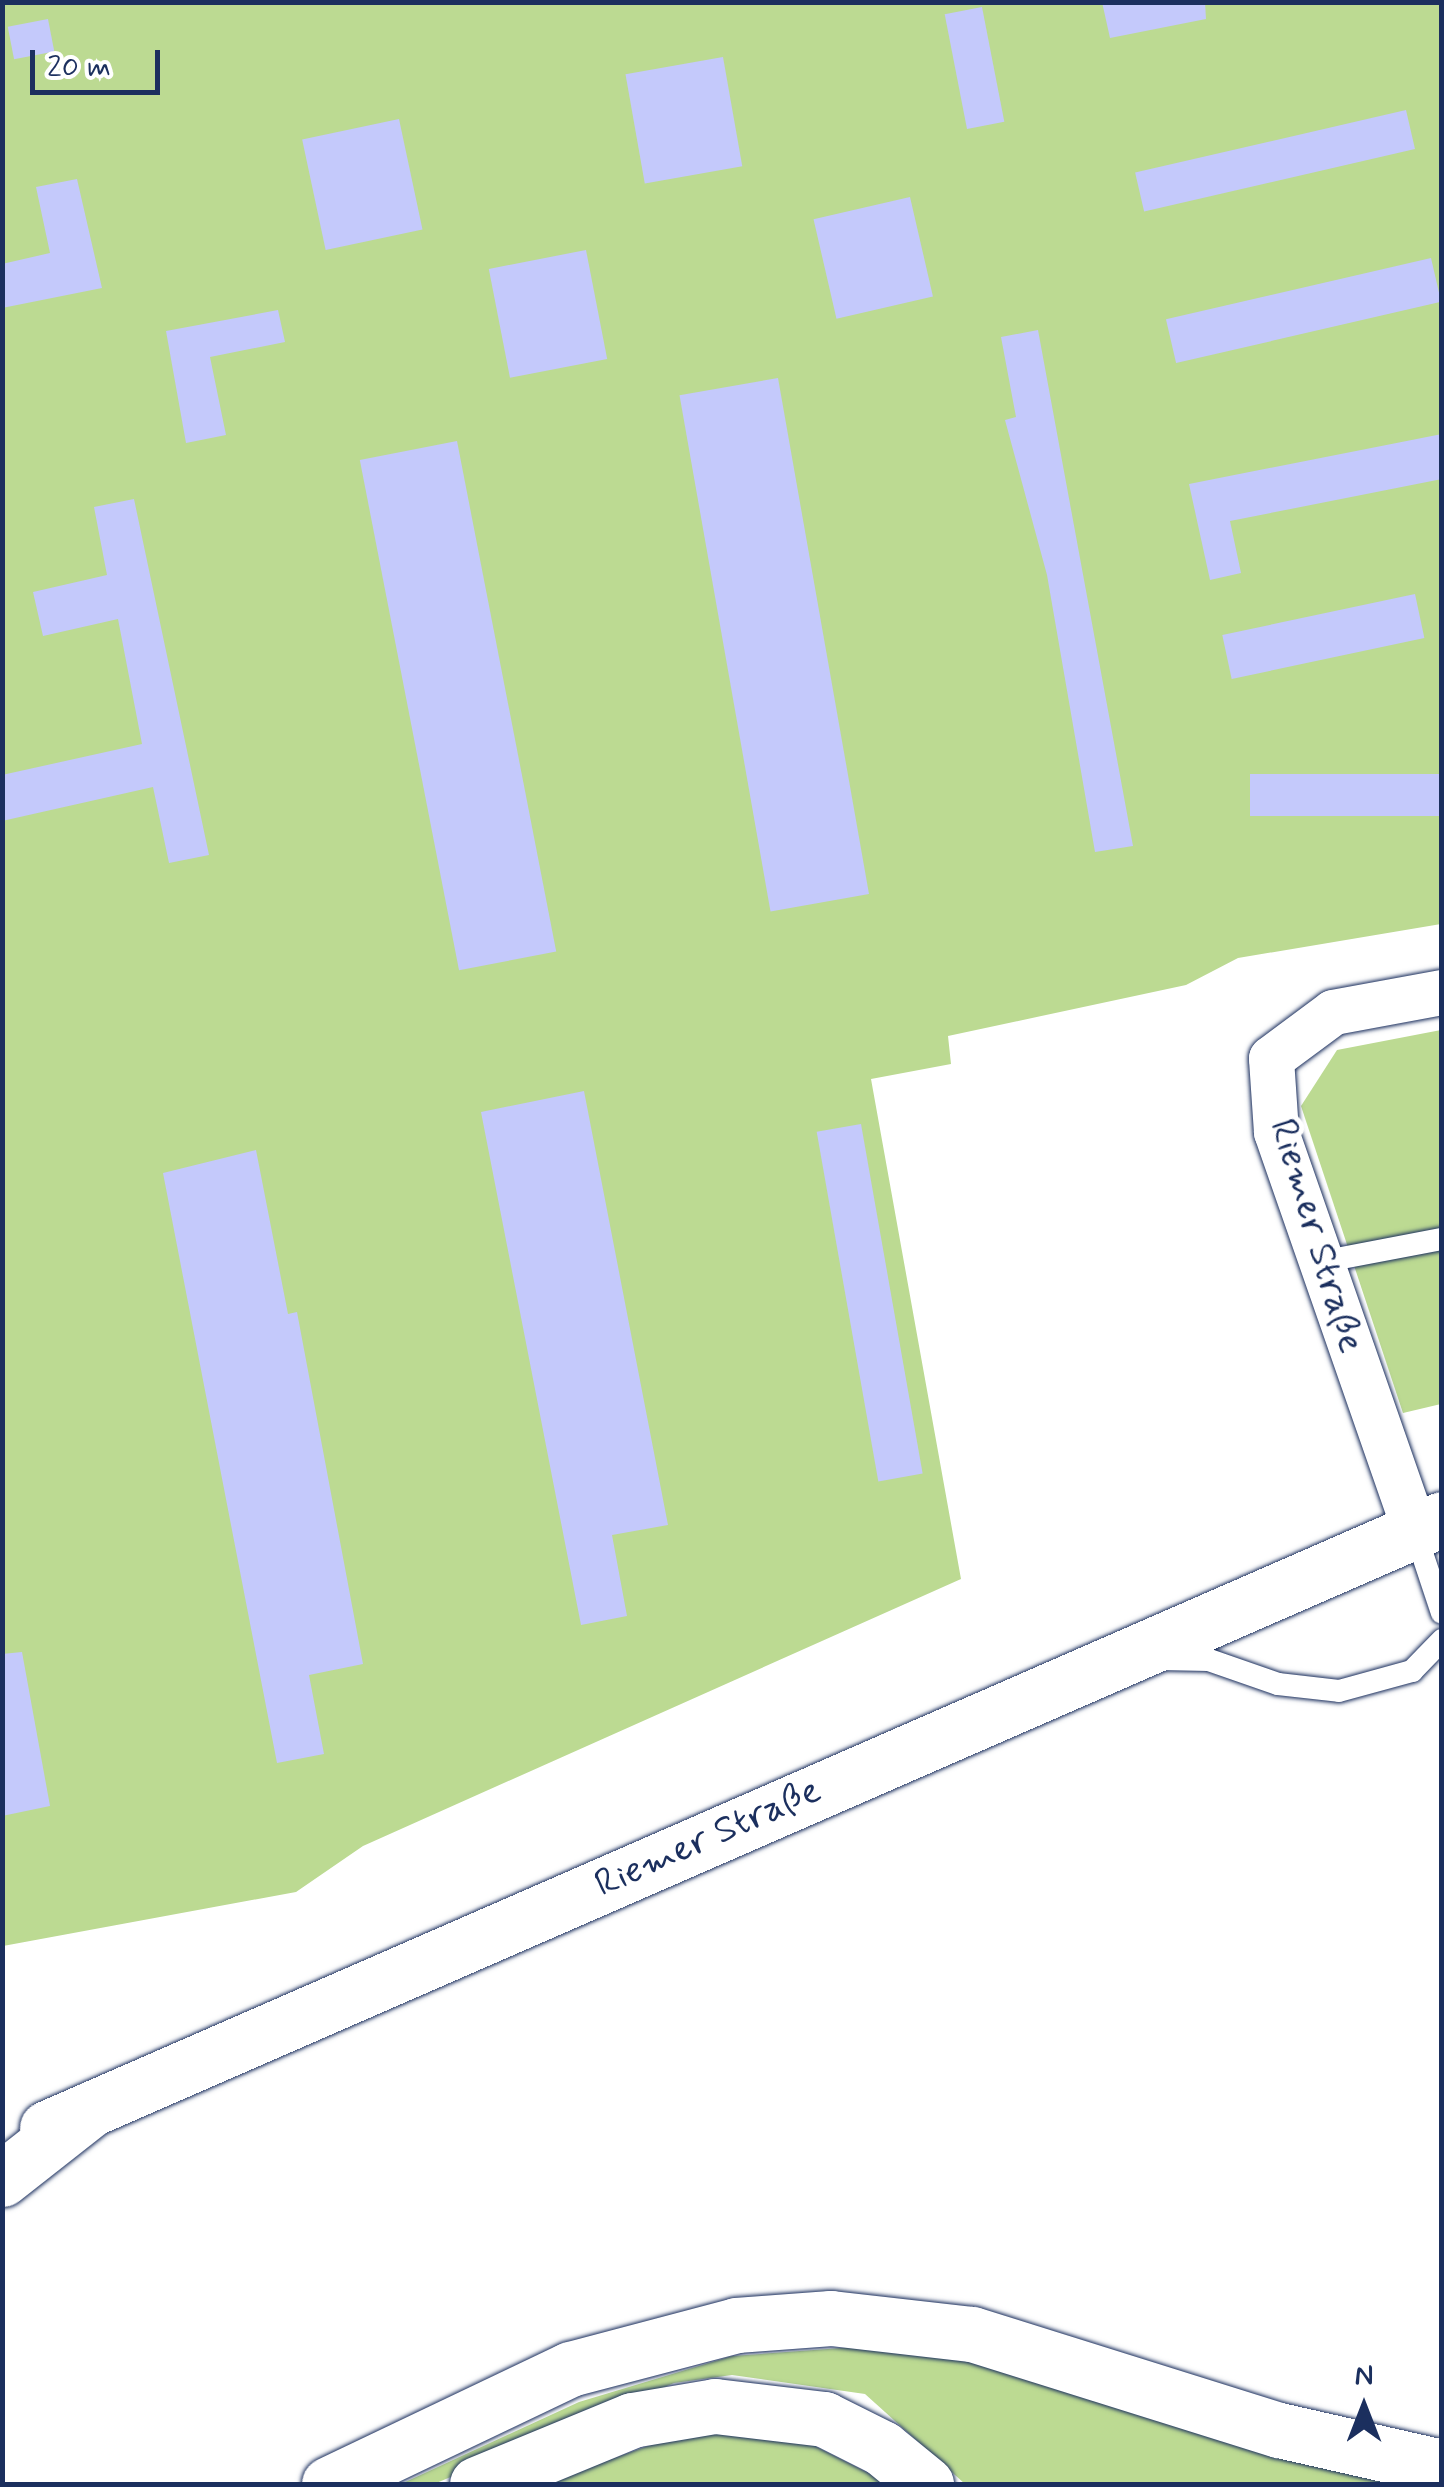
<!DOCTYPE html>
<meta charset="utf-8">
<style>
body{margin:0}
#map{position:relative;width:1444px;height:2487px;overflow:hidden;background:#fff;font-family:Mynerve,sans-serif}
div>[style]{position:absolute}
.green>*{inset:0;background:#bcda92}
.building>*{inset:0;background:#c4c9fb;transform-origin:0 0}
.roads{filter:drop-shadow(0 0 2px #1b2f5e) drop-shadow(0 0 2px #1b2f5e)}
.service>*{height:22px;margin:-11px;padding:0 11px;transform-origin:11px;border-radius:11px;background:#fff}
.minor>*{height:45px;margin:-22.5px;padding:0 22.5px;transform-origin:22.5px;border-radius:22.5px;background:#fff}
.tertiary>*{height:55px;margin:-27.5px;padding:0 27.5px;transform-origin:27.5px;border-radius:27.5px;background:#fff}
.motorway>*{height:55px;margin:-27.5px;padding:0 27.5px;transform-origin:27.5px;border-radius:27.5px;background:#fff}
span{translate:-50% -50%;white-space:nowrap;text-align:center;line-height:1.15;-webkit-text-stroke:10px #fff;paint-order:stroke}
.street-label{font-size:38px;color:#1b2f5e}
.frame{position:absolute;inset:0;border:5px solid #1b2f5e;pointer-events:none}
.north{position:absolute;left:1314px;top:2357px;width:100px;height:100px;-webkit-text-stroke:8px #fff;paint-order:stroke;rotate:0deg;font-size:28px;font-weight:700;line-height:40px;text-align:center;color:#1b2f5e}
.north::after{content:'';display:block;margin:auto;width:35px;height:45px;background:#1b2f5e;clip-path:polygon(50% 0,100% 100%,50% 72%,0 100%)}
.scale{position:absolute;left:30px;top:50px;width:130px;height:45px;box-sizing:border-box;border:5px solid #1b2f5e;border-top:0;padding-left:12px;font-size:30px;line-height:35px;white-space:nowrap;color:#1b2f5e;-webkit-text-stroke:8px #fff;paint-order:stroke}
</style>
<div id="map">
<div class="green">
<i style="clip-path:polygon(2px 3px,1442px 3px,1441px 924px,1238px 958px,1186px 985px,948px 1036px,951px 1064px,871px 1079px,961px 1579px,363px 1846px,296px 1892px,3px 1946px)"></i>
<i style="clip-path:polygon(1441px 1030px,1441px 1404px,1403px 1413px,1301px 1106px,1337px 1050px)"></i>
<i style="clip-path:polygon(869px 2346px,1032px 2372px,1428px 2484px,965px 2484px,865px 2394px,732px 2375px,674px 2383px,434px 2484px,401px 2484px,579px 2402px,732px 2356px)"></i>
<i style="clip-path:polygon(773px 2425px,890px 2484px,542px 2484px,670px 2438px)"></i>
</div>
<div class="building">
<i style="clip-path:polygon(1102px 2px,1205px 2px,1206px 19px,1110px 38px)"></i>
<i style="left:982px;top:7px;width:117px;height:38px;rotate:79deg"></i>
<i style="left:48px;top:19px;width:33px;height:41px;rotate:79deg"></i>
<i style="left:723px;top:57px;width:111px;height:99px;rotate:80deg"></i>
<i style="left:1406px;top:110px;width:40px;height:278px;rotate:77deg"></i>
<i style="left:399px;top:119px;width:113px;height:99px;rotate:78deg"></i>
<i style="clip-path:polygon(77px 179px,102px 288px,2px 308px,2px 264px,50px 253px,36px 187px)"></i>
<i style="left:910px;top:197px;width:102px;height:99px;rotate:77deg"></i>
<i style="left:586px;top:250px;width:111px;height:99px;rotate:79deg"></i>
<i style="left:1431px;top:258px;width:45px;height:272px;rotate:77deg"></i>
<i style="clip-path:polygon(278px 310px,285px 342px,210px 357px,226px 435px,186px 443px,166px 331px)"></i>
<i style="clip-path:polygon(1038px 330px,1133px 846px,1095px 852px,1047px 575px,1005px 420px,1016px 417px,1001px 337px)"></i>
<i style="left:778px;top:378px;width:524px;height:100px;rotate:80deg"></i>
<i style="clip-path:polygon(1442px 434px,1442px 479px,1230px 521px,1241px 573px,1210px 580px,1189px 484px)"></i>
<i style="left:457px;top:441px;width:520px;height:99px;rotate:79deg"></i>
<i style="clip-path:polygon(134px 499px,209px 855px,169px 863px,153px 787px,2px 821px,2px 775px,142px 744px,118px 619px,43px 636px,33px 592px,107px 575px,94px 507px)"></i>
<i style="left:1415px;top:594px;width:45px;height:197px;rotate:78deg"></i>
<i style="left:1442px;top:774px;width:42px;height:192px;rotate:90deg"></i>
<i style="clip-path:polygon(584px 1091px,668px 1525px,612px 1535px,627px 1616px,581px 1625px,481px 1112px)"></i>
<i style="left:861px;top:1124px;width:355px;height:45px;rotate:80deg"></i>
<i style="clip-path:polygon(256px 1150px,288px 1314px,297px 1312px,363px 1664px,309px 1675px,324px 1754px,277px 1763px,163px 1173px)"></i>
<i style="clip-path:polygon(22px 1652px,50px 1806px,2px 1816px,2px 1654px)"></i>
</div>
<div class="roads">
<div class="service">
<i style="left:1321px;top:1262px;width:123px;rotate:-10.8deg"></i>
<i style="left:1415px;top:1532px;width:85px;rotate:71.6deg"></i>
<i style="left:1160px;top:1659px;width:49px;rotate:1.2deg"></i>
<i style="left:1209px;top:1660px;width:73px;rotate:19.2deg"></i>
<i style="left:1278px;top:1684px;width:61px;rotate:6.5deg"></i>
<i style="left:1339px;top:1691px;width:76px;rotate:-15.3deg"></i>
<i style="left:1412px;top:1671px;width:43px;rotate:-45.9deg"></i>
</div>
<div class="minor">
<i style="left:1415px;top:1531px;width:423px;rotate:-109.2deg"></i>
<i style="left:1276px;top:1132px;width:74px;rotate:-93.9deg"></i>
<i style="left:1271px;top:1058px;width:77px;rotate:-36.6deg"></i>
<i style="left:1333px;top:1012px;width:111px;rotate:-10.4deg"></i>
</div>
<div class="tertiary">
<i style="left:47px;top:2128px;width:1522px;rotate:-23.58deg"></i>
</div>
<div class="motorway">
<i style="left:2px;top:2179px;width:113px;rotate:-38.2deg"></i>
<i style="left:329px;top:2484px;width:267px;rotate:-25.5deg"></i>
<i style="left:570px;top:2369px;width:172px;rotate:-14.8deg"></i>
<i style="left:736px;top:2325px;width:95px;rotate:-4.2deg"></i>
<i style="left:831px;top:2318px;width:142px;rotate:6.5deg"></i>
<i style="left:972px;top:2334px;width:322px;rotate:17.4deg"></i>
<i style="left:1279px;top:2430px;width:167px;rotate:12.8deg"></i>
<i style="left:477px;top:2484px;width:168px;rotate:-22.4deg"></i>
<i style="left:632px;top:2420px;width:84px;rotate:-9.6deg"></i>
<i style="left:715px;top:2406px;width:110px;rotate:6.8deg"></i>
<i style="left:824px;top:2419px;width:65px;rotate:26.6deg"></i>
<i style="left:882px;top:2448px;width:57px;rotate:39.3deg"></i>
</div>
</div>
<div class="street-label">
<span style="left:1316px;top:1236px;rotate:73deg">Riemer Straße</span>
<span style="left:708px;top:1838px;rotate:-24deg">Riemer Straße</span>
</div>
<div class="frame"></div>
<div class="north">N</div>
<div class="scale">20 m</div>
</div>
